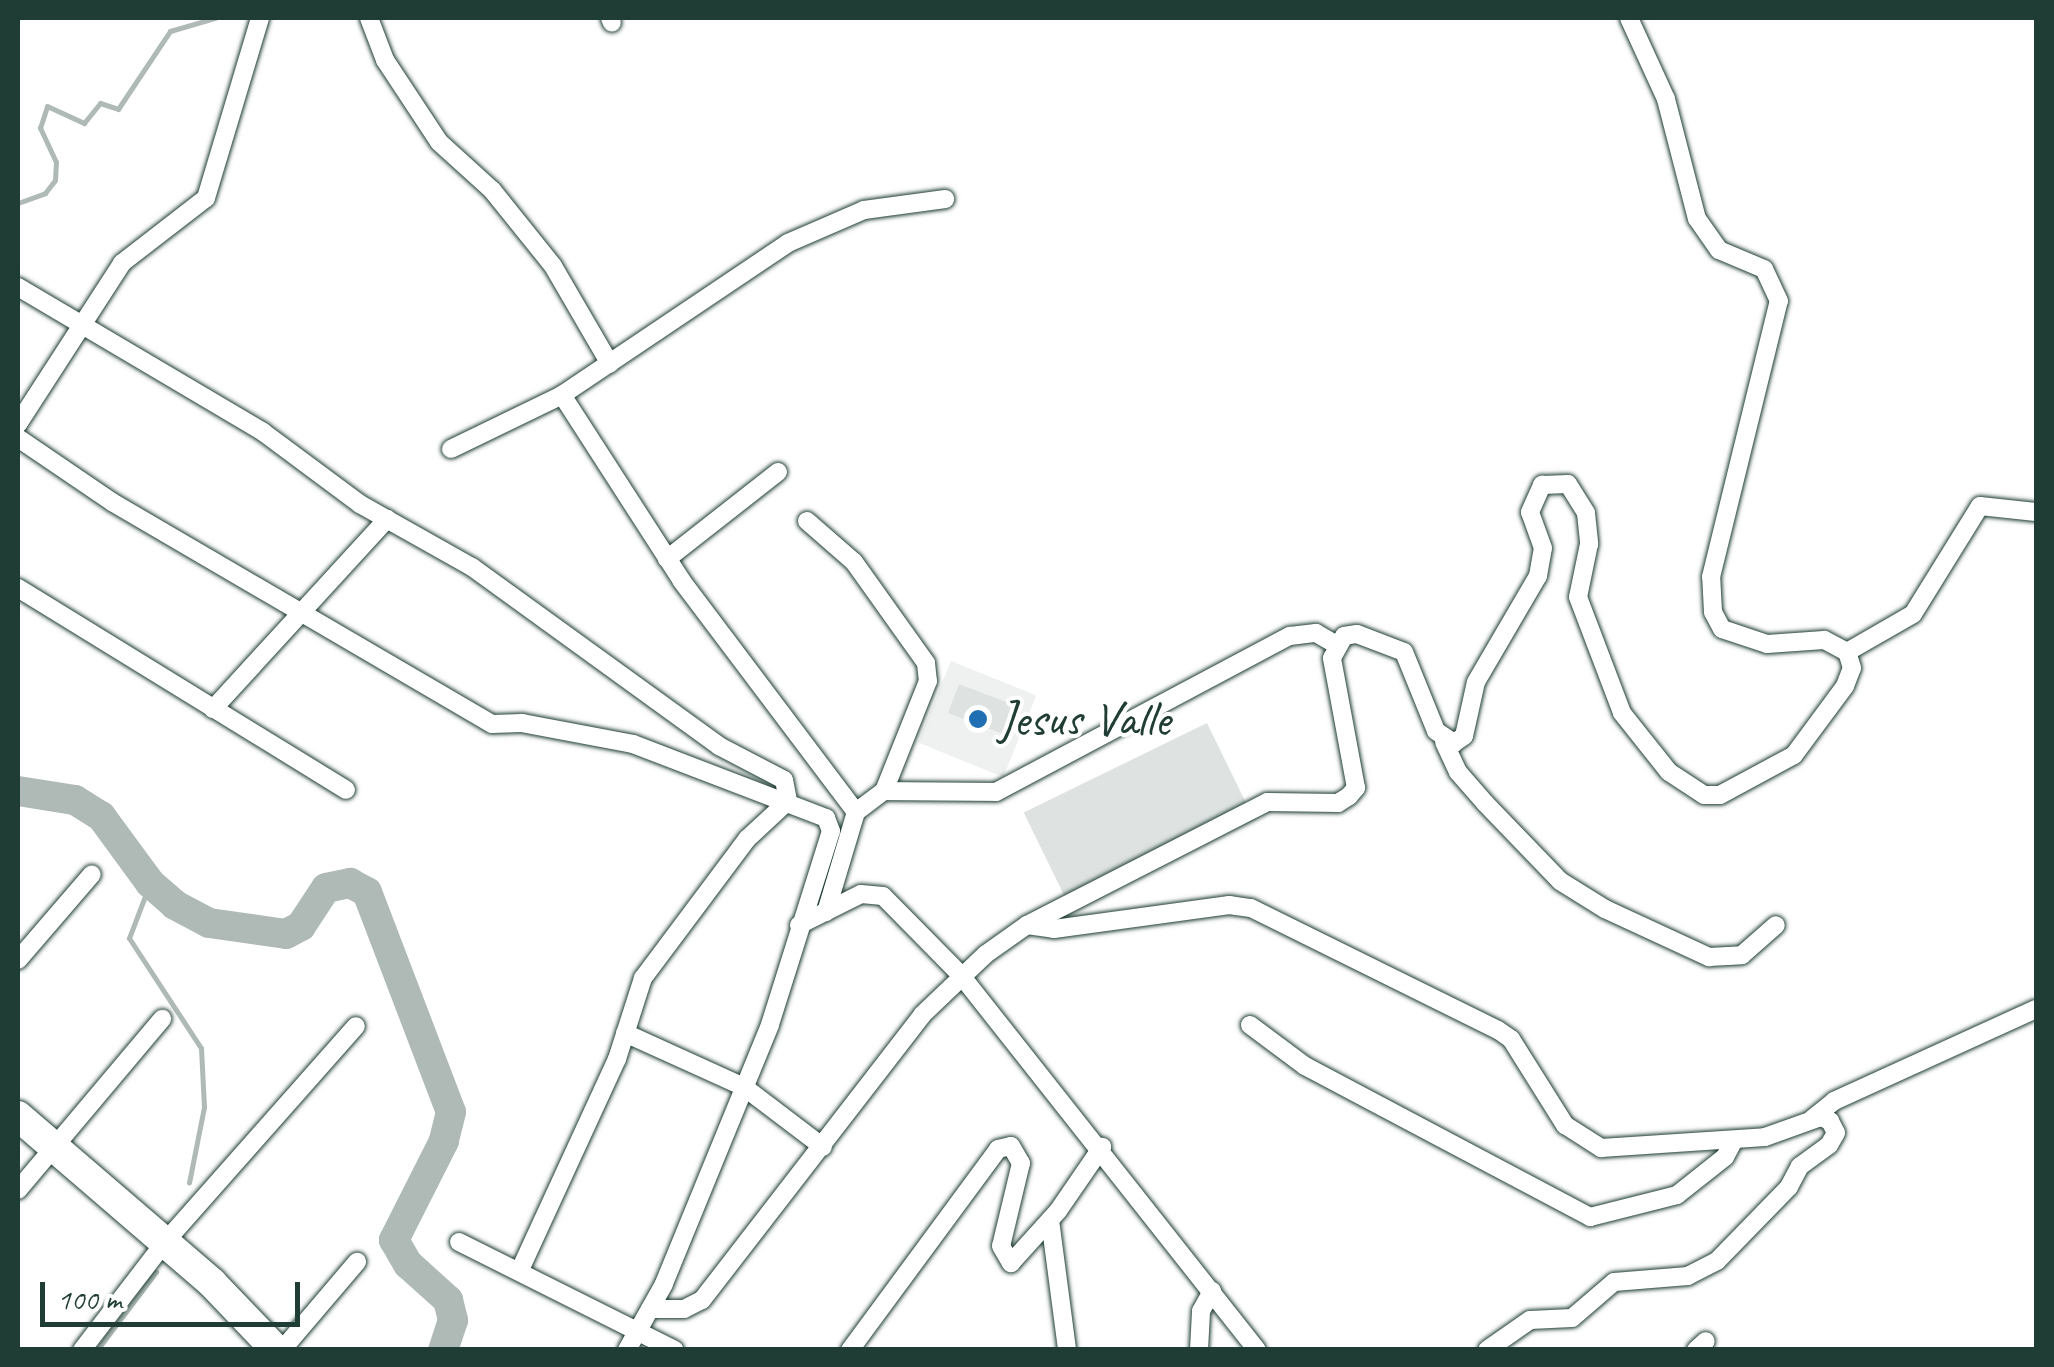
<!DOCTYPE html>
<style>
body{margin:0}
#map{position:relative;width:2054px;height:1367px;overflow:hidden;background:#fff;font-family:Caveat,sans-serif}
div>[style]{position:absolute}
.built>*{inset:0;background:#eef1f0;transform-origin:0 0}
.green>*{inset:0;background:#dee3e2;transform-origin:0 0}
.stream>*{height:5px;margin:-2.5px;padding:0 2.5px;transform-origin:2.5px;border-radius:2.5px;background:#afbab7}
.river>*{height:30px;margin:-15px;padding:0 15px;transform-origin:15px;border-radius:15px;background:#afbab7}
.roads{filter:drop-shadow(0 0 2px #1f3d34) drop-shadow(0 0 2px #1f3d34)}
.street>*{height:18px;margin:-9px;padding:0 9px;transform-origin:9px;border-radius:9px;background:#fff}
.primary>*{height:30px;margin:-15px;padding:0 15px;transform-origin:15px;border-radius:15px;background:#fff}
.dots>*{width:28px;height:28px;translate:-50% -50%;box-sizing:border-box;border:5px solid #fff;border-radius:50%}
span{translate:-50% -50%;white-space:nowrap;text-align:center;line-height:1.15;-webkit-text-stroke:8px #fff;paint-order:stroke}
.poi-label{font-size:50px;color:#1f3d34}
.left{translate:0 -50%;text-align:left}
.frame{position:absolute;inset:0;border:20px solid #1f3d34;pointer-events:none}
.scale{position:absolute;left:40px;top:1282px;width:260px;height:45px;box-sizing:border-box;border:5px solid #1f3d34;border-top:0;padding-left:12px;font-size:30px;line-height:35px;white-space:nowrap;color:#1f3d34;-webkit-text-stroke:8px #fff;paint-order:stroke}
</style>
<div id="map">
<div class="built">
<i style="left:951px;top:661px;width:92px;height:88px;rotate:22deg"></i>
</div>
<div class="green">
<i style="left:959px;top:684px;width:58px;height:31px;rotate:21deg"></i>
<i style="left:1207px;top:723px;width:108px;height:204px;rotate:64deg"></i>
</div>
<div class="stream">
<i style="left:18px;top:203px;width:29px;rotate:-20deg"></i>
<i style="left:45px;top:193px;width:16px;rotate:-52deg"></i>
<i style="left:55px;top:180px;width:18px;rotate:-87deg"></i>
<i style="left:56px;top:162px;width:38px;rotate:-115deg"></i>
<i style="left:40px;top:128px;width:23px;rotate:-72deg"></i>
<i style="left:47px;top:106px;width:41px;rotate:24.7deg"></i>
<i style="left:84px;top:123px;width:26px;rotate:-51deg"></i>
<i style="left:100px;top:103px;width:19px;rotate:18deg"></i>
<i style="left:118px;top:109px;width:94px;rotate:-56.3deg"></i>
<i style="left:170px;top:31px;width:47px;rotate:-16.1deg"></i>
<i style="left:150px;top:883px;width:59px;rotate:110.9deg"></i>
<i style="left:129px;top:938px;width:131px;rotate:56.8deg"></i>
<i style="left:201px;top:1048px;width:59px;rotate:87.1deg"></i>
<i style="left:204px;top:1107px;width:77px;rotate:101.2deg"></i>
<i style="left:97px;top:1350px;width:98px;rotate:-52.9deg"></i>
</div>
<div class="river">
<i style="left:18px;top:791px;width:58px;rotate:9deg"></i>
<i style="left:75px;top:800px;width:31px;rotate:32deg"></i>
<i style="left:101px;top:816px;width:83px;rotate:53.8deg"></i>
<i style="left:150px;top:883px;width:33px;rotate:41deg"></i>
<i style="left:175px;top:905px;width:38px;rotate:28deg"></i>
<i style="left:209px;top:923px;width:78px;rotate:8.1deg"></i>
<i style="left:286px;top:934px;width:17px;rotate:-28deg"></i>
<i style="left:301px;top:926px;width:45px;rotate:-56.7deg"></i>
<i style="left:326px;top:888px;width:25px;rotate:-12deg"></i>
<i style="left:350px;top:883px;width:19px;rotate:28deg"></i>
<i style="left:367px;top:892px;width:235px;rotate:69.1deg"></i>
<i style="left:451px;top:1112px;width:30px;rotate:104deg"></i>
<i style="left:444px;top:1141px;width:111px;rotate:116.8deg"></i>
<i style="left:394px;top:1240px;width:28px;rotate:60deg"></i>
<i style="left:408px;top:1264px;width:54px;rotate:42deg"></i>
<i style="left:448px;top:1300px;width:21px;rotate:76deg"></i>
<i style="left:453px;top:1320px;width:32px;rotate:108deg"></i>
</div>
<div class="roads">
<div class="street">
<i style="left:369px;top:18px;width:45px;rotate:69.1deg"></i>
<i style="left:385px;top:60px;width:98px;rotate:56.6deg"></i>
<i style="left:439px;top:142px;width:72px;rotate:42.2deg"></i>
<i style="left:492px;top:190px;width:97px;rotate:51.2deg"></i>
<i style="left:553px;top:266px;width:113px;rotate:59.8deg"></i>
<i style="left:610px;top:18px;width:5px;rotate:68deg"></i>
<i style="left:18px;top:287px;width:285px;rotate:30.6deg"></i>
<i style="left:263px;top:432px;width:121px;rotate:36.6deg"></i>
<i style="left:360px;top:504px;width:129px;rotate:29.4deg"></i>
<i style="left:472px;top:567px;width:305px;rotate:35.9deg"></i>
<i style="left:719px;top:746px;width:73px;rotate:27.6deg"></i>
<i style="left:784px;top:780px;width:21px;rotate:79deg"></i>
<i style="left:788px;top:801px;width:56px;rotate:137.2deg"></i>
<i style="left:747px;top:839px;width:174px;rotate:126.8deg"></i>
<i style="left:643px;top:978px;width:85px;rotate:107.8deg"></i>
<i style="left:617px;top:1059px;width:234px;rotate:114.7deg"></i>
<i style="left:562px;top:395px;width:220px;rotate:57.2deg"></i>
<i style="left:681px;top:580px;width:291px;rotate:53deg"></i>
<i style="left:18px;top:424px;width:192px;rotate:-57.1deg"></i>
<i style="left:122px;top:263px;width:106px;rotate:-37.7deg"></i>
<i style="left:206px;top:198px;width:188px;rotate:-73.3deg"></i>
<i style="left:18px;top:438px;width:114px;rotate:34.2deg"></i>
<i style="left:112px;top:502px;width:440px;rotate:30.3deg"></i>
<i style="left:492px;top:724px;width:30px;rotate:-2deg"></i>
<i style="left:522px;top:723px;width:113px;rotate:10.7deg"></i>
<i style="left:633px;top:744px;width:207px;rotate:21deg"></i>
<i style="left:826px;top:818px;width:14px;rotate:69deg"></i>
<i style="left:831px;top:831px;width:203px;rotate:107.5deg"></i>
<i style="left:770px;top:1025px;width:280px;rotate:112.3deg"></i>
<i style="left:664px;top:1284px;width:76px;rotate:119.3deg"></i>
<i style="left:451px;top:449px;width:123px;rotate:-25.9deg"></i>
<i style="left:562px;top:395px;width:272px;rotate:-33.9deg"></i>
<i style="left:788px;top:243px;width:83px;rotate:-23.5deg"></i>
<i style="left:864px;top:210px;width:82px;rotate:-7.7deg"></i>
<i style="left:807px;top:521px;width:62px;rotate:41.1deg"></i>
<i style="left:854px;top:562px;width:124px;rotate:54.5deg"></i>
<i style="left:926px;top:663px;width:18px;rotate:84deg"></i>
<i style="left:928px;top:681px;width:118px;rotate:111.8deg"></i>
<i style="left:667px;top:559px;width:141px;rotate:-38.1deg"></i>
<i style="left:18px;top:588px;width:385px;rotate:31.6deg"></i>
<i style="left:1847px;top:652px;width:76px;rotate:-29.9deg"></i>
<i style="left:1913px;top:614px;width:127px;rotate:-58.2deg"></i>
<i style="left:1980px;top:506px;width:56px;rotate:6.1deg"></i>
<i style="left:213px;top:709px;width:258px;rotate:-47.5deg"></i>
<i style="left:1444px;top:742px;width:33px;rotate:65deg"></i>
<i style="left:1458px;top:772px;width:41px;rotate:48.9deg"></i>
<i style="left:1485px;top:803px;width:108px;rotate:46.1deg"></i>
<i style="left:1560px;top:881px;width:53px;rotate:31.9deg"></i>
<i style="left:1605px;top:909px;width:115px;rotate:24.8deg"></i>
<i style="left:1709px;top:957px;width:33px;rotate:-3deg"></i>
<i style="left:1742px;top:955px;width:45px;rotate:-41.4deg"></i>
<i style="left:826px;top:912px;width:104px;rotate:-73.3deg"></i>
<i style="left:856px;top:812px;width:35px;rotate:-37deg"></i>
<i style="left:884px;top:791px;width:112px;rotate:0.5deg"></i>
<i style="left:996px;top:792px;width:333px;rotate:-28deg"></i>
<i style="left:1290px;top:636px;width:26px;rotate:-7deg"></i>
<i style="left:1316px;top:633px;width:22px;rotate:30deg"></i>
<i style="left:799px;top:925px;width:69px;rotate:-26.6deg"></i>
<i style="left:861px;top:894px;width:22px;rotate:5deg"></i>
<i style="left:883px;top:896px;width:110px;rotate:45.4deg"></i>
<i style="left:960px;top:974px;width:479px;rotate:51.7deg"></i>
<i style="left:1027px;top:925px;width:27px;rotate:8deg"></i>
<i style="left:1054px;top:929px;width:177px;rotate:-7.8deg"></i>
<i style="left:1229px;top:905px;width:22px;rotate:8deg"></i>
<i style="left:1251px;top:908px;width:275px;rotate:26.3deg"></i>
<i style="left:1498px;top:1030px;width:16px;rotate:35deg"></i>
<i style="left:1511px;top:1039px;width:102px;rotate:57.9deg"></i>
<i style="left:1565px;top:1125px;width:43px;rotate:32.6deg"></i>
<i style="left:1601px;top:1148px;width:164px;rotate:-3.8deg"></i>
<i style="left:1765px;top:1137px;width:59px;rotate:-19.7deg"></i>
<i style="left:1821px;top:1117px;width:10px;rotate:24deg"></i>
<i style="left:1830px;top:1121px;width:13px;rotate:63deg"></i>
<i style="left:1836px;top:1133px;width:14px;rotate:120deg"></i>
<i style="left:1829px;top:1145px;width:36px;rotate:144deg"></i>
<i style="left:1800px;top:1166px;width:24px;rotate:118deg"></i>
<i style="left:1789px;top:1187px;width:103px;rotate:134.2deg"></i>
<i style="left:1717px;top:1261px;width:33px;rotate:153deg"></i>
<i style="left:1688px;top:1276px;width:74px;rotate:175.4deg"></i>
<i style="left:1614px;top:1282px;width:55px;rotate:139.4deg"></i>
<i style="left:1572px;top:1318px;width:42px;rotate:177.3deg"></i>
<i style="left:1530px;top:1320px;width:52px;rotate:145.1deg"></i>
<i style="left:18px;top:960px;width:113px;rotate:-49.3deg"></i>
<i style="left:1250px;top:1025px;width:69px;rotate:36.7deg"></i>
<i style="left:1305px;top:1066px;width:323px;rotate:27.9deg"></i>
<i style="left:1590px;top:1217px;width:90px;rotate:-14.2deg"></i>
<i style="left:1677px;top:1195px;width:61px;rotate:-38.4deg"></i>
<i style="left:1725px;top:1157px;width:19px;rotate:-62deg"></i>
<i style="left:625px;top:1033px;width:131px;rotate:24.4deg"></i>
<i style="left:744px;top:1087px;width:99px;rotate:37.2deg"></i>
<i style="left:1812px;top:1119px;width:28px;rotate:-39deg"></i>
<i style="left:1834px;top:1101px;width:222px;rotate:-24.5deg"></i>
<i style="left:18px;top:1190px;width:224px;rotate:-49.9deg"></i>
<i style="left:1050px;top:1220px;width:131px;rotate:82.5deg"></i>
<i style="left:459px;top:1242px;width:241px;rotate:26.6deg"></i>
<i style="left:650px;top:1309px;width:34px"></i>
<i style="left:684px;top:1309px;width:20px;rotate:-27deg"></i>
<i style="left:702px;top:1300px;width:360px;rotate:-52.3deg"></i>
<i style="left:922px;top:1015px;width:88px;rotate:-43.6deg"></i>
<i style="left:986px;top:954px;width:50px;rotate:-35.3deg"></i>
<i style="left:1027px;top:925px;width:270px;rotate:-27.1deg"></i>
<i style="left:1267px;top:802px;width:71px;rotate:0.8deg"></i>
<i style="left:1338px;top:803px;width:13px;rotate:-32deg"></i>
<i style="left:1349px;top:796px;width:11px;rotate:-49deg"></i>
<i style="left:1356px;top:788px;width:132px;rotate:-100.5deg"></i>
<i style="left:1332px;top:658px;width:25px;rotate:-61deg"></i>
<i style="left:1344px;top:636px;width:13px;rotate:-9deg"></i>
<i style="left:1357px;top:634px;width:50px;rotate:21deg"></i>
<i style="left:1404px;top:652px;width:85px;rotate:67.9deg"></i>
<i style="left:1436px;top:731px;width:22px;rotate:34deg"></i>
<i style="left:1454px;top:743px;width:12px;rotate:-35deg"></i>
<i style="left:1464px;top:736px;width:55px;rotate:-77.5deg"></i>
<i style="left:1476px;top:682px;width:123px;rotate:-59.7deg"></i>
<i style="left:1538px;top:576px;width:28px;rotate:-80deg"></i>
<i style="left:1543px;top:548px;width:38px;rotate:-110deg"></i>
<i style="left:1530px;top:512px;width:30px;rotate:-66deg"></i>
<i style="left:1542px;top:485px;width:26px;rotate:-2deg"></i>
<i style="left:1568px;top:484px;width:34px;rotate:58deg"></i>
<i style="left:1586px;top:513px;width:31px;rotate:84deg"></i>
<i style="left:1589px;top:544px;width:54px;rotate:101.7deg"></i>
<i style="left:1578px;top:597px;width:124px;rotate:69.2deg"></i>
<i style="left:1622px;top:713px;width:75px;rotate:51.5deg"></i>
<i style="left:1669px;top:772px;width:42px;rotate:33.3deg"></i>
<i style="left:1704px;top:795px;width:16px"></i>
<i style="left:1720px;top:795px;width:84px;rotate:-28.4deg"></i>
<i style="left:1794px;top:755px;width:86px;rotate:-53.5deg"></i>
<i style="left:1845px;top:686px;width:19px;rotate:-69deg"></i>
<i style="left:1852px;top:668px;width:17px;rotate:-107deg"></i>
<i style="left:1847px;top:652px;width:26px;rotate:-152deg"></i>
<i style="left:1824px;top:640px;width:57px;rotate:176deg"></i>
<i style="left:1767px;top:644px;width:47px;rotate:-161.6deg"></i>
<i style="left:1722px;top:629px;width:19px;rotate:-118deg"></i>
<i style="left:1713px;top:612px;width:35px;rotate:-93deg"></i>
<i style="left:1711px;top:577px;width:284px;rotate:-76.2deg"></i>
<i style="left:1779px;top:301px;width:35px;rotate:-115deg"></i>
<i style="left:1764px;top:269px;width:49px;rotate:-157.1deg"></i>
<i style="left:1719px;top:250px;width:38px;rotate:-125deg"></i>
<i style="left:1697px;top:219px;width:124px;rotate:-104.5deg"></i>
<i style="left:1666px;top:99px;width:89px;rotate:-114.6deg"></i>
<i style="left:82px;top:1350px;width:136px;rotate:-52.5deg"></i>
<i style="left:165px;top:1242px;width:288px;rotate:-48.5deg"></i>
<i style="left:282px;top:1350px;width:116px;rotate:-49.6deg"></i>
<i style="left:850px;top:1350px;width:250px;rotate:-53.6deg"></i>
<i style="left:998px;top:1149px;width:13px;rotate:-13deg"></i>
<i style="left:1011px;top:1146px;width:20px;rotate:60deg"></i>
<i style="left:1021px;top:1163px;width:85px;rotate:103.5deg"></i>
<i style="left:1001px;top:1246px;width:20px;rotate:60deg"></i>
<i style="left:1011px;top:1263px;width:70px;rotate:-47.9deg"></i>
<i style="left:1058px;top:1211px;width:78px;rotate:-55.5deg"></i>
<i style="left:1199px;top:1350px;width:39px;rotate:-87deg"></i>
<i style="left:1201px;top:1311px;width:23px;rotate:-61deg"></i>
<i style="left:1696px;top:1350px;width:13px;rotate:-42deg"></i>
</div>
<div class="primary">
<i style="left:18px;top:1116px;width:256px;rotate:40.7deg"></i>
<i style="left:212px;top:1283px;width:93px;rotate:46.3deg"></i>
</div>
</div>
<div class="dots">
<i style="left:978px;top:719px;background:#1f6fb2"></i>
</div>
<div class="poi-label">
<span class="left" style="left:998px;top:719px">Jesus Valle</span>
</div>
<div class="frame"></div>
<div class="scale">100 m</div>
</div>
